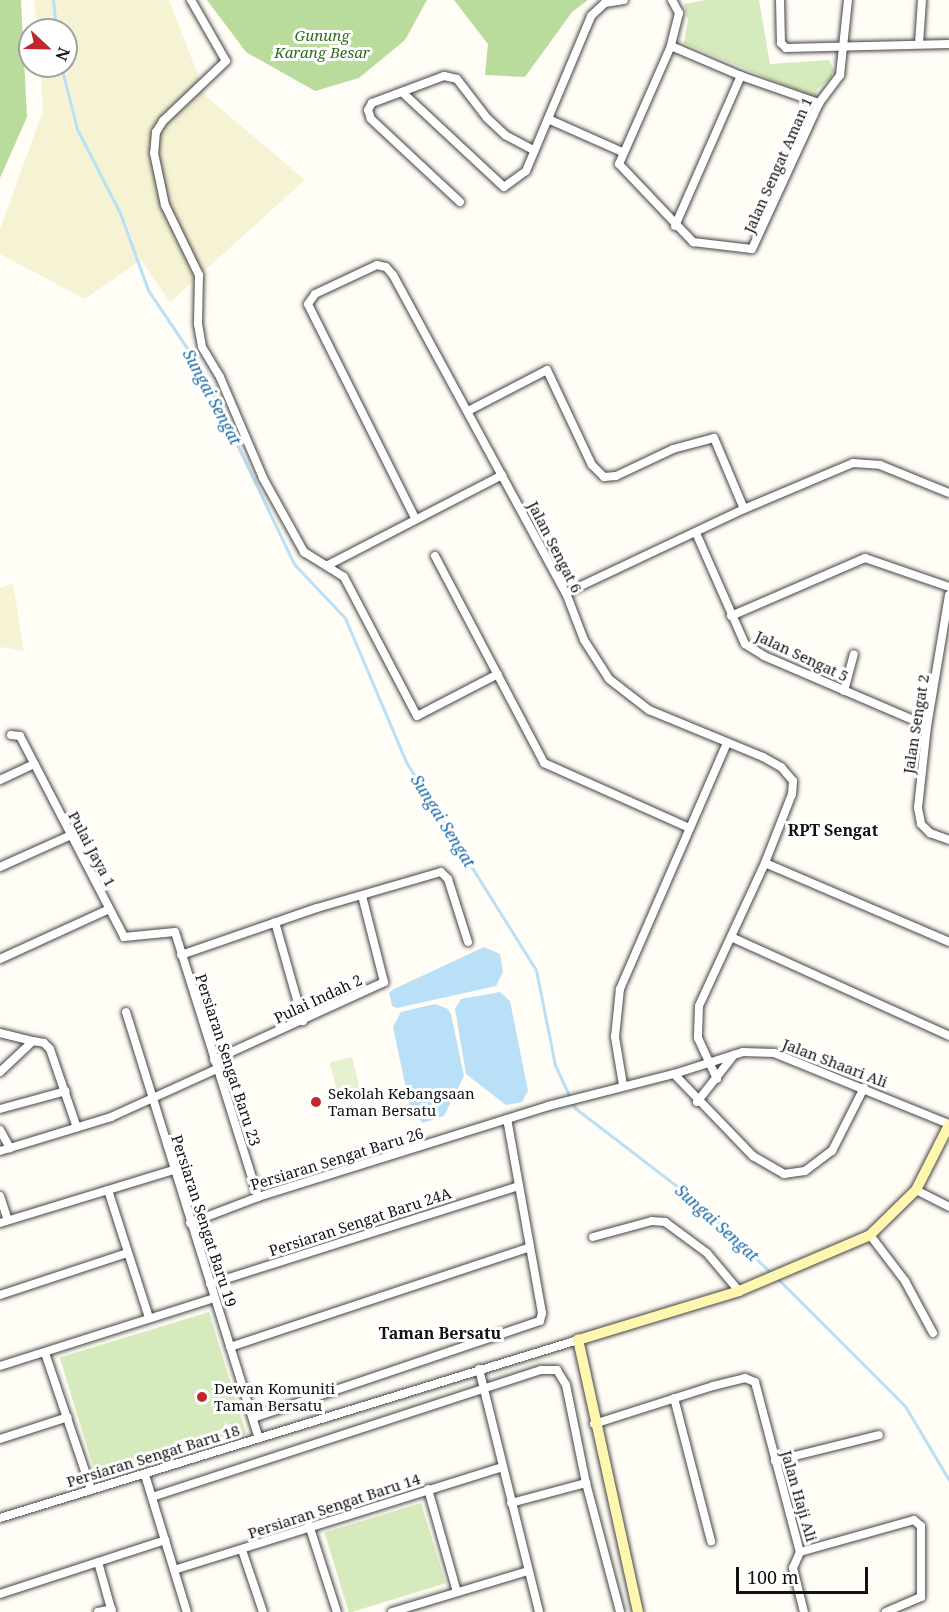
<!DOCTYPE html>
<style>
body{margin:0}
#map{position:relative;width:949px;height:1612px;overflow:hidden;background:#fffdf5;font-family:"Noto Serif",serif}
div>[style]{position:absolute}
.farmland>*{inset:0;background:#f6f3d4}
.green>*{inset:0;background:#d5ebbd;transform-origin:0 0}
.forest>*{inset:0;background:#b9dc9c}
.pitch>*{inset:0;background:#e6f2cf;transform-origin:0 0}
.water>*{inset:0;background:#b9e0f7}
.stream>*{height:3px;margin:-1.5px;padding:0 1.5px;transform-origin:1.5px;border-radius:1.5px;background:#b9e0f7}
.roads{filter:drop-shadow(0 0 2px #444) drop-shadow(0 0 2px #444)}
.street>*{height:8px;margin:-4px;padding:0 4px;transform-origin:4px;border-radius:4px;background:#fff}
.secondary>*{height:10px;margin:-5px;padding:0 5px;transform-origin:5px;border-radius:5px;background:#fff6b0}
.dots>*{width:16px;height:16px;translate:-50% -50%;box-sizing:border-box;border:3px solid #fff;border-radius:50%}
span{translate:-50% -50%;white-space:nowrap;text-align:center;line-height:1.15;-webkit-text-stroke:6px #fff;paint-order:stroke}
.park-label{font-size:15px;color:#2f6b1f;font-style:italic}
.street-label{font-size:15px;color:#111}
.poi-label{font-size:15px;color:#111}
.left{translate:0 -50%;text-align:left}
.water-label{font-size:16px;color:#1768a6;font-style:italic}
.neighbourhood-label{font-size:16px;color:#111;font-weight:700}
.north{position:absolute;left:18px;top:18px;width:60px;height:60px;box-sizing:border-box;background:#fff;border:2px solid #a0a0a0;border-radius:50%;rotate:112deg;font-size:16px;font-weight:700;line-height:24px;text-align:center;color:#111}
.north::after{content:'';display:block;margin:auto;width:21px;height:27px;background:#c4262e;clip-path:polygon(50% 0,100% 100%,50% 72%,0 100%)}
.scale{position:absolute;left:736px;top:1567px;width:132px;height:27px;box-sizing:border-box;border:3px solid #111;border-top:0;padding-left:8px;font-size:18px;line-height:21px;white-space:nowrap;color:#111;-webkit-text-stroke:4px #fff;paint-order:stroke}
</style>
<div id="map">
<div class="farmland">
<i style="clip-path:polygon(34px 0,169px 0,206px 96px,305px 180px,170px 302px,141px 260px,85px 299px,0 254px,0 229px,43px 111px,40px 66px,66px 66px,66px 30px,37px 30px)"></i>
<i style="clip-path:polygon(13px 583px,24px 651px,0 647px,0 588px)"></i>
</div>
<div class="green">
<i style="clip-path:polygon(706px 0,759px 0,770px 64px,829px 60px,834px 70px,830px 79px,817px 89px,815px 98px,684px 43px,688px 20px,684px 4px)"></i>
<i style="left:209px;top:1312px;width:127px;height:156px;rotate:73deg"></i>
<i style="left:421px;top:1503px;width:84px;height:101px;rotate:73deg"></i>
</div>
<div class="forest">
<i style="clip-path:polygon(0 0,21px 0,27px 117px,0 178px)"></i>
<i style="clip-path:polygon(207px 0,427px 0,405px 40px,359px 78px,315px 91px,246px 52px)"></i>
<i style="clip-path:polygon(454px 0,588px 0,572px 12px,525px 77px,485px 75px,488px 44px)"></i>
</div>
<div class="pitch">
<i style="left:352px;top:1057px;width:40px;height:23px;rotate:76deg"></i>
</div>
<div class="water">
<i style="clip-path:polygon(484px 947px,500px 954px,503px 972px,496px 986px,397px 1008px,392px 1006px,389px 993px,394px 989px)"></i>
<i style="clip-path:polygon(500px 992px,510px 1001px,528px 1091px,522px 1102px,506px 1105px,466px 1074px,455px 1009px,461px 999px)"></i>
<i style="clip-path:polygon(435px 1004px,448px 1009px,451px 1014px,464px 1076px,444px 1116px,423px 1123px,411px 1112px,393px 1027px,401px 1012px)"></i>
</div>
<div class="stream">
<i style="left:53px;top:0;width:30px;rotate:84deg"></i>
<i style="left:61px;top:66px;width:65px;rotate:75.7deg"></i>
<i style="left:77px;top:129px;width:94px;rotate:62.9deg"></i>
<i style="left:120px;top:213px;width:82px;rotate:70deg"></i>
<i style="left:148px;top:290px;width:95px;rotate:56.1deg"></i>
<i style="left:201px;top:369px;width:216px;rotate:64.5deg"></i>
<i style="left:294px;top:564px;width:74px;rotate:46.6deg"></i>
<i style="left:345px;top:618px;width:156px;rotate:67deg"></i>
<i style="left:406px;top:762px;width:245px;rotate:58deg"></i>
<i style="left:536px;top:970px;width:97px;rotate:78.7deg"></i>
<i style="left:555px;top:1065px;width:47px;rotate:65.1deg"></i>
<i style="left:575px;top:1108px;width:153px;rotate:37.5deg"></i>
<i style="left:696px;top:1201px;width:104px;rotate:43.8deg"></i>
<i style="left:776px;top:1277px;width:182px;rotate:45deg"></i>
<i style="left:905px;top:1406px;width:86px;rotate:59.3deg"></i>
</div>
<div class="roads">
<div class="street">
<i style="left:191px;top:0;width:70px;rotate:60.2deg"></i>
<i style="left:226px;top:61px;width:87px;rotate:136.4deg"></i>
<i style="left:163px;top:121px;width:13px;rotate:122deg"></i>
<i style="left:156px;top:132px;width:21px;rotate:95deg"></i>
<i style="left:154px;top:153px;width:53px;rotate:78.1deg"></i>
<i style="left:165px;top:205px;width:78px;rotate:64.1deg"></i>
<i style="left:199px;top:275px;width:49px;rotate:91.2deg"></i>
<i style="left:198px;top:324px;width:23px;rotate:80deg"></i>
<i style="left:202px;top:347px;width:35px;rotate:59deg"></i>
<i style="left:220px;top:377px;width:110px;rotate:66.9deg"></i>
<i style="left:263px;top:478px;width:85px;rotate:61deg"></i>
<i style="left:304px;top:552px;width:47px;rotate:32deg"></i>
<i style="left:344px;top:577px;width:157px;rotate:62.3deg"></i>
<i style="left:417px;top:716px;width:91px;rotate:-27.4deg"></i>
<i style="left:672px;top:0;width:15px;rotate:62deg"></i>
<i style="left:679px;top:13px;width:34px;rotate:104deg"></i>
<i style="left:671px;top:46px;width:129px;rotate:113.8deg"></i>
<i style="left:619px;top:164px;width:108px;rotate:46.5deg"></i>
<i style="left:693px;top:242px;width:59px;rotate:6.8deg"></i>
<i style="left:752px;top:249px;width:161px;rotate:-65.3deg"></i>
<i style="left:819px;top:103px;width:35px;rotate:-53deg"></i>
<i style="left:840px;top:75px;width:75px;rotate:-83.9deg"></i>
<i style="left:780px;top:0;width:43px;rotate:88.7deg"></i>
<i style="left:781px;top:43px;width:7px;rotate:45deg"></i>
<i style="left:786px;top:48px;width:163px;rotate:-1.4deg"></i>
<i style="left:919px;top:44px;width:44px;rotate:-86.1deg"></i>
<i style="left:671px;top:46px;width:76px;rotate:23.2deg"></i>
<i style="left:741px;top:76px;width:83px;rotate:19.1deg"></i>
<i style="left:402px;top:92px;width:139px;rotate:43deg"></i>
<i style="left:504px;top:187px;width:27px;rotate:-36deg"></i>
<i style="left:526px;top:171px;width:168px;rotate:-67.2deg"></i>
<i style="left:591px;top:16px;width:19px;rotate:-43deg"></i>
<i style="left:605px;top:3px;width:19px;rotate:-9deg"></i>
<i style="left:548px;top:119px;width:81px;rotate:24deg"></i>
<i style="left:460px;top:202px;width:122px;rotate:-137deg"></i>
<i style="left:371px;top:119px;width:9px;rotate:-108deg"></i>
<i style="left:368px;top:110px;width:8px;rotate:-60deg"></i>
<i style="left:372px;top:103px;width:77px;rotate:-20.6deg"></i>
<i style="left:444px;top:76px;width:13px;rotate:13deg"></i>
<i style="left:457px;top:79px;width:49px;rotate:52.4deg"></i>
<i style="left:487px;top:118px;width:25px;rotate:43deg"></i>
<i style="left:505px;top:135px;width:32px;rotate:28deg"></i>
<i style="left:675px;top:226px;width:164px;rotate:-66.3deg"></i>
<i style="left:468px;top:411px;width:89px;rotate:-27.4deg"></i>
<i style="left:547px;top:370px;width:105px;rotate:64.7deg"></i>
<i style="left:592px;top:465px;width:17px;rotate:45deg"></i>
<i style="left:604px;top:477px;width:12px;rotate:-5deg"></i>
<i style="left:616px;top:476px;width:63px;rotate:-25.3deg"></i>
<i style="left:673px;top:449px;width:42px;rotate:-15deg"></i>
<i style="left:714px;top:438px;width:77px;rotate:67.1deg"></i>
<i style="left:415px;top:518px;width:239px;rotate:-116.6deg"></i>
<i style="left:308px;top:304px;width:12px;rotate:-55deg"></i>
<i style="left:315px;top:294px;width:68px;rotate:-25.1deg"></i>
<i style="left:377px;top:265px;width:9px;rotate:13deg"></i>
<i style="left:386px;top:267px;width:11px;rotate:49deg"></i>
<i style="left:393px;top:275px;width:362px;rotate:61.5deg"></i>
<i style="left:566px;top:593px;width:50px;rotate:69deg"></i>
<i style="left:584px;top:640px;width:46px;rotate:57.3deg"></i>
<i style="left:609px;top:679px;width:51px;rotate:37.8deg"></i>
<i style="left:649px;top:710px;width:123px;rotate:22.4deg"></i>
<i style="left:763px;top:757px;width:21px;rotate:29deg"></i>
<i style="left:781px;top:767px;width:18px;rotate:49deg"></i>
<i style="left:793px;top:781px;width:13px;rotate:94deg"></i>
<i style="left:792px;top:794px;width:74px;rotate:111.4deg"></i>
<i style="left:765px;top:863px;width:157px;rotate:114.8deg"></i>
<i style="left:699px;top:1006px;width:32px;rotate:92deg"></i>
<i style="left:698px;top:1038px;width:45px;rotate:65.1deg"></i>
<i style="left:696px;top:533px;width:121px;rotate:66.2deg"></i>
<i style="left:745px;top:644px;width:22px;rotate:32deg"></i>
<i style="left:764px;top:656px;width:177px;rotate:23.2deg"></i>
<i style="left:435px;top:556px;width:234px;rotate:62.2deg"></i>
<i style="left:544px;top:763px;width:159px;rotate:24.1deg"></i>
<i style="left:328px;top:565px;width:196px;rotate:-27.3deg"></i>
<i style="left:566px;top:593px;width:197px;rotate:-25.3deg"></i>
<i style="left:744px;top:509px;width:118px;rotate:-22.9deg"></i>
<i style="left:853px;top:463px;width:27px;rotate:4deg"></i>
<i style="left:880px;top:465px;width:74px;rotate:22.1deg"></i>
<i style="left:949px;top:595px;width:133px;rotate:99.5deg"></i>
<i style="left:927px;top:726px;width:82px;rotate:96.3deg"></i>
<i style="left:918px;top:808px;width:16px;rotate:79deg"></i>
<i style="left:921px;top:824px;width:13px;rotate:45deg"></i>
<i style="left:930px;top:833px;width:20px;rotate:20deg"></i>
<i style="left:731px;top:616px;width:146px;rotate:-23.4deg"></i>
<i style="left:865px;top:558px;width:89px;rotate:19deg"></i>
<i style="left:844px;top:691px;width:38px;rotate:-75deg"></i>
<i style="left:11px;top:735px;width:9px;rotate:6deg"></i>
<i style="left:20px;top:736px;width:226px;rotate:62.6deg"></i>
<i style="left:124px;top:937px;width:51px;rotate:-5.6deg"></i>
<i style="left:175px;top:932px;width:278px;rotate:72.6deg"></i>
<i style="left:0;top:780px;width:38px;rotate:-25deg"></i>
<i style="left:765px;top:863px;width:200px;rotate:23.2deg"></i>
<i style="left:0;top:867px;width:76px;rotate:-24.2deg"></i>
<i style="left:275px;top:922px;width:103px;rotate:74.2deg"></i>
<i style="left:731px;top:937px;width:239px;rotate:24.4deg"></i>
<i style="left:181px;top:955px;width:144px;rotate:-19.1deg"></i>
<i style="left:317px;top:908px;width:129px;rotate:-16.2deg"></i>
<i style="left:441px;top:872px;width:10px;rotate:45deg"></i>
<i style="left:448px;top:879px;width:66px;rotate:72.4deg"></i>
<i style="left:0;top:959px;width:120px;rotate:-24.6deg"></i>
<i style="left:126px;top:1012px;width:445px;rotate:72.7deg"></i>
<i style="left:0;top:1033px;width:34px;rotate:14deg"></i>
<i style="left:214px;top:1060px;width:187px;rotate:-24.6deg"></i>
<i style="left:384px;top:982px;width:89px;rotate:-104.3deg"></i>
<i style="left:0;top:1072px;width:45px;rotate:-43.2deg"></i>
<i style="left:33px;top:1041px;width:11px;rotate:10deg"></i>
<i style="left:44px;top:1043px;width:8px;rotate:45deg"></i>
<i style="left:50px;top:1049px;width:83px;rotate:71.1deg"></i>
<i style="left:674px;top:1074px;width:114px;rotate:46.1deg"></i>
<i style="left:753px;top:1156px;width:36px;rotate:30deg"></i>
<i style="left:784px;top:1174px;width:21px;rotate:-8deg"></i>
<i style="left:805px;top:1171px;width:34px;rotate:-37deg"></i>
<i style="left:832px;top:1151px;width:71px;rotate:-63.1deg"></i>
<i style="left:623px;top:1085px;width:49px;rotate:-99.5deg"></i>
<i style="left:615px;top:1037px;width:48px;rotate:-84.1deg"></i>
<i style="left:620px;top:989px;width:268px;rotate:-66.5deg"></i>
<i style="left:697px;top:1102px;width:60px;rotate:-51.8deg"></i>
<i style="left:0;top:1109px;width:68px;rotate:-15.3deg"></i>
<i style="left:0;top:1130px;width:21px;rotate:61deg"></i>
<i style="left:0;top:1151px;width:116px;rotate:-17deg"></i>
<i style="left:111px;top:1117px;width:116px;rotate:-24.4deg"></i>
<i style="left:108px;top:1190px;width:134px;rotate:72.2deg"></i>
<i style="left:916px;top:1190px;width:37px;rotate:27deg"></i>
<i style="left:0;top:1196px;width:25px;rotate:72deg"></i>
<i style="left:0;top:1223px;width:181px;rotate:-17deg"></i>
<i style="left:190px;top:1223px;width:73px;rotate:-20.9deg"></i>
<i style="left:258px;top:1197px;width:304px;rotate:-17.4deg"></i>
<i style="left:548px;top:1106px;width:130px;rotate:-14.3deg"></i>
<i style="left:674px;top:1074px;width:72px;rotate:-17.7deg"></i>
<i style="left:743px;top:1052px;width:31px;rotate:2deg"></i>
<i style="left:774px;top:1053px;width:189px;rotate:22.1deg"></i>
<i style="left:870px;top:1235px;width:58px;rotate:52.7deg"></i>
<i style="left:905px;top:1281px;width:59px;rotate:61.7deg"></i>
<i style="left:593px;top:1237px;width:61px;rotate:-15.2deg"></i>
<i style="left:652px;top:1221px;width:13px;rotate:4deg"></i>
<i style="left:665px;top:1222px;width:52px;rotate:36.4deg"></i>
<i style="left:707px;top:1253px;width:50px;rotate:49.9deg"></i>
<i style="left:210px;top:1284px;width:324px;rotate:-17.6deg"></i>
<i style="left:0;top:1295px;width:134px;rotate:-18.3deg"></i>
<i style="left:230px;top:1347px;width:316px;rotate:-18.4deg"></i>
<i style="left:45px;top:1353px;width:144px;rotate:71.3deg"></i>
<i style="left:0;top:1366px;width:225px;rotate:-17.6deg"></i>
<i style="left:479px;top:1369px;width:250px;rotate:76.1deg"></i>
<i style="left:674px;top:1398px;width:148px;rotate:75.5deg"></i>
<i style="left:253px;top:1418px;width:303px;rotate:-18.7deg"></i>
<i style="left:540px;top:1321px;width:8px;rotate:-76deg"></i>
<i style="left:542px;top:1313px;width:197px;rotate:-100.2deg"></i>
<i style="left:594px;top:1424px;width:125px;rotate:-17.7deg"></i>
<i style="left:713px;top:1386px;width:33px;rotate:-14deg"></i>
<i style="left:745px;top:1378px;width:11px;rotate:22deg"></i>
<i style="left:755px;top:1382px;width:176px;rotate:75.2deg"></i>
<i style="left:800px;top:1552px;width:118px;rotate:-15.7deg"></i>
<i style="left:914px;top:1520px;width:9px;rotate:41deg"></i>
<i style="left:921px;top:1526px;width:71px;rotate:90deg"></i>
<i style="left:921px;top:1597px;width:38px;rotate:157deg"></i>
<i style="left:0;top:1439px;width:71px;rotate:-17.9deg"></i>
<i style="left:775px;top:1461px;width:107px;rotate:-14deg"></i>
<i style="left:145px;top:1475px;width:143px;rotate:73deg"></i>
<i style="left:428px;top:1489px;width:107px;rotate:74.3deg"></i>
<i style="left:152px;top:1497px;width:409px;rotate:-18.1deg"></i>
<i style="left:541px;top:1370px;width:16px"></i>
<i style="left:557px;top:1370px;width:17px;rotate:59deg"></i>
<i style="left:566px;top:1385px;width:100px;rotate:78.5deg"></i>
<i style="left:586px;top:1483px;width:133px;rotate:75.2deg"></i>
<i style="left:511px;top:1503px;width:78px;rotate:-14.9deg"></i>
<i style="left:0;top:1518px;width:605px;rotate:-17.12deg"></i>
<i style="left:309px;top:1525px;width:91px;rotate:72.2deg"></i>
<i style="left:242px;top:1550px;width:65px;rotate:71.3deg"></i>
<i style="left:800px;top:1552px;width:17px;rotate:114deg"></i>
<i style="left:793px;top:1568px;width:45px;rotate:76deg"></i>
<i style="left:98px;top:1562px;width:52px;rotate:74.4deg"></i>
<i style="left:174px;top:1570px;width:344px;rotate:-17.4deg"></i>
<i style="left:0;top:1594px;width:174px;rotate:-18.1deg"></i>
<i style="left:98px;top:1612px;width:14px;rotate:-12deg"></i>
<i style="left:392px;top:1612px;width:142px;rotate:-16.8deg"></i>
</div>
<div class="secondary">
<i style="left:638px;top:1612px;width:279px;rotate:-102.4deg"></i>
<i style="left:578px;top:1340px;width:168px;rotate:-16.9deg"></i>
<i style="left:739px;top:1291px;width:142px;rotate:-23.1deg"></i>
<i style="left:870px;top:1235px;width:64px;rotate:-44.4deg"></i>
<i style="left:916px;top:1190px;width:73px;rotate:-63.1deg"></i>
</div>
</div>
<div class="dots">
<i style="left:316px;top:1102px;background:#c4262e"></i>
<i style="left:202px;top:1397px;background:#c4262e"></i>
</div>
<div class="park-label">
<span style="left:322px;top:44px">Gunung<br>Karang Besar</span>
</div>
<div class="street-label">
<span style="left:778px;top:165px;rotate:-66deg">Jalan Sengat Aman 1</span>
<span style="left:555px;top:547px;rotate:63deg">Jalan Sengat 6</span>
<span style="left:802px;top:656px;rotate:25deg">Jalan Sengat 5</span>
<span style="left:916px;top:724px;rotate:-81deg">Jalan Sengat 2</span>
<span style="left:92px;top:849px;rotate:62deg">Pulai Jaya 1</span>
<span style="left:318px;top:999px;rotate:-25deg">Pulai Indah 2</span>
<span style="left:228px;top:1060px;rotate:72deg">Persiaran Sengat Baru 23</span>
<span style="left:835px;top:1063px;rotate:21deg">Jalan Shaari Ali</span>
<span style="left:337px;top:1159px;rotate:-17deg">Persiaran Sengat Baru 26</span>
<span style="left:204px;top:1221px;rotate:72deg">Persiaran Sengat Baru 19</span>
<span style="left:360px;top:1222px;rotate:-18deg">Persiaran Sengat Baru 24A</span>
<span style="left:153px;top:1456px;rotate:-17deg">Persiaran Sengat Baru 18</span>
<span style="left:799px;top:1496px;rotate:74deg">Jalan Haji Ali</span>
<span style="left:334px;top:1506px;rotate:-18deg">Persiaran Sengat Baru 14</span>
</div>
<div class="poi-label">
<span class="left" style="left:328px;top:1102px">Sekolah Kebangsaan<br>Taman Bersatu</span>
<span class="left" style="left:214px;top:1397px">Dewan Komuniti<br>Taman Bersatu</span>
</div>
<div class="water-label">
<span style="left:212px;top:397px;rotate:62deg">Sungai Sengat</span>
<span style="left:443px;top:821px;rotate:58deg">Sungai Sengat</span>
<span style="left:717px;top:1223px;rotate:42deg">Sungai Sengat</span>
</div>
<div class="neighbourhood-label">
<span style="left:833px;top:830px">RPT Sengat</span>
<span style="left:440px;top:1333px">Taman Bersatu</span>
</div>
<div class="north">N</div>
<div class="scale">100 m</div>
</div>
